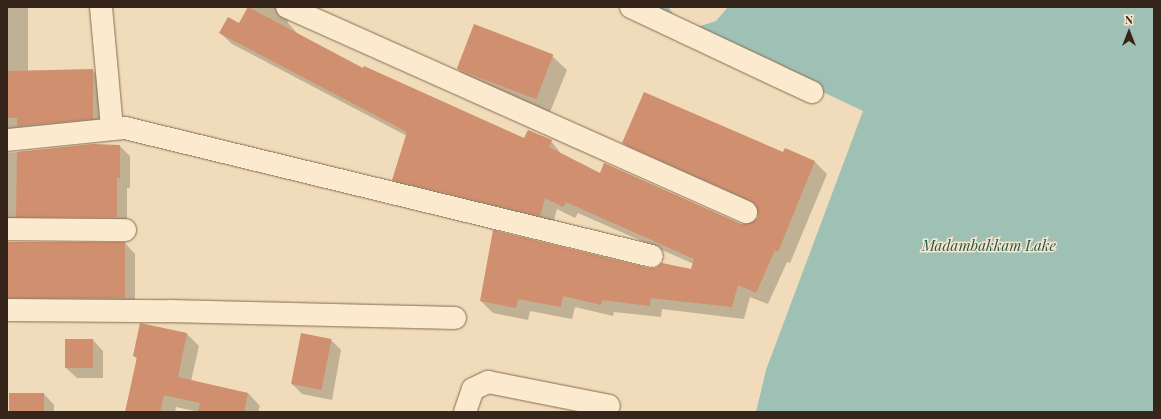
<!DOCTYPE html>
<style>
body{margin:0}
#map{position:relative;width:1161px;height:419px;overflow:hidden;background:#f0dcba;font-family:"Playfair Display",serif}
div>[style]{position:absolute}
.water>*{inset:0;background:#9fc0b4}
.shadow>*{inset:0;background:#0003}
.building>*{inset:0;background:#d08f6e;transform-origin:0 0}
.roads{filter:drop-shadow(0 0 1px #876b54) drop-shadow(0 0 1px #876b54)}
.street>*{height:22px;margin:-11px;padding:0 11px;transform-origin:11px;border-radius:11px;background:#fbeacd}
span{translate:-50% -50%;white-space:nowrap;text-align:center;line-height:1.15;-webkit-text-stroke:3px #f7e7ca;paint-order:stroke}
.water-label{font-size:15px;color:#285650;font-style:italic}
.frame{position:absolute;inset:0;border:8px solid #35251a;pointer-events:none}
.north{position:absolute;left:1109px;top:12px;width:40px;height:40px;-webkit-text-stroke:3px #f7e7ca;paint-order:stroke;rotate:0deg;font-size:11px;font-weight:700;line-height:16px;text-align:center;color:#35251a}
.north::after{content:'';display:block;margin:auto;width:14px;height:18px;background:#35251a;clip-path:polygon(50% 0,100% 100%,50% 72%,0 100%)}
</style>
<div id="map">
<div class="water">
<i style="clip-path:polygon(643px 7px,668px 7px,676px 18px,697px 27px,716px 21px,728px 7px,1154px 7px,1154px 412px,756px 412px,766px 370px,863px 111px)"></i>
</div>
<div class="shadow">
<i style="clip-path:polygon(7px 7px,28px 7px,28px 72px,92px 70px,103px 80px,103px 129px,7px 144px)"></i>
<i style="clip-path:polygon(248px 7px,297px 7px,287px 14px,288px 23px,298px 34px,364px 70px,525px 139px,551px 141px,562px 155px,600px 174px,741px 224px,748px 225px,758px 218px,759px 210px,635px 154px,623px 143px,783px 153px,785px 149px,815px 162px,827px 174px,790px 263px,787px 262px,768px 304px,750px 297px,744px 319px,662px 309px,661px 317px,614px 312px,613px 316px,575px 307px,572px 319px,530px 311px,528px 320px,493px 313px,481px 301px,649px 269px,692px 271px,694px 264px,578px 213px,575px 218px,557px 209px,552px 227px,405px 192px,393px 180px,407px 136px,232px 44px,220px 33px,239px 24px)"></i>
<i style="clip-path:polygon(552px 56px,567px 70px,548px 117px,471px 83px,457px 68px)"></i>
<i style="clip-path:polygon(93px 145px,120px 146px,130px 156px,130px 188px,127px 188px,127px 227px,7px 232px,7px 153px)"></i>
<i style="clip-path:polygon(7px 242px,125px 243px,135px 254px,135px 308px,7px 314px)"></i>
<i style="clip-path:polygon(187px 334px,199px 346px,191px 381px,248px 393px,260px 406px,258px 412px,199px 412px,176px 407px,175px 412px,126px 412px,138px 360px,134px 356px)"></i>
<i style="clip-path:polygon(66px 340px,93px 340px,103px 351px,103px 378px,77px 378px,66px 368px)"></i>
<i style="clip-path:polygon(331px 340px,341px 350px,332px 400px,302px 394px,292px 384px)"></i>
<i style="clip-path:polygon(44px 394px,54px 405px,54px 412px,7px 412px)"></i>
</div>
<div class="building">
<i style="clip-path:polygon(248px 7px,363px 68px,364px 66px,524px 138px,528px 130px,552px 140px,549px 147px,600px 173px,604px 163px,741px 224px,753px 222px,758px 217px,756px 205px,751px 201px,622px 143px,644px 92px,783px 152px,785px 148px,815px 161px,778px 252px,775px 250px,756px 293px,738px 285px,732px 307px,651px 298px,650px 306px,602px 300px,601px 305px,563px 296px,561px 307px,518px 299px,516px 308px,480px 301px,493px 230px,649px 268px,656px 268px,662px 263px,691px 269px,694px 259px,566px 202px,563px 207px,545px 198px,540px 216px,392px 180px,407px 132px,219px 33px,228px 17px,239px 23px)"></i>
<i style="left:474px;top:24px;width:85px;height:48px;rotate:21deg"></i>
<i style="clip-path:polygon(93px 69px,93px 119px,17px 126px,17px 118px,7px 118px,7px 71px)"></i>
<i style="clip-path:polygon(93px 144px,120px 145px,120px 178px,117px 178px,117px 217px,16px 217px,17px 152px)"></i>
<i style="left:7px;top:242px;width:118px;height:56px"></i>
<i style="clip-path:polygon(140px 323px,187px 333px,178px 377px,248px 393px,244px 412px,198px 412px,200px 403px,164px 395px,160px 412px,125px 412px,137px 357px,133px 356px)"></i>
<i style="left:301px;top:333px;width:31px;height:52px;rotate:11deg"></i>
<i style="left:65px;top:339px;width:28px;height:29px"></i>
<i style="left:9px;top:393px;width:35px;height:19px"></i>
</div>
<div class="roads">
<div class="street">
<i style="left:101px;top:7px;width:122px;rotate:84.8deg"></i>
<i style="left:287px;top:7px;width:503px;rotate:24.07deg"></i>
<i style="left:631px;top:7px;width:200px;rotate:25.2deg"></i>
<i style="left:7px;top:140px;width:119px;rotate:-5.8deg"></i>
<i style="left:125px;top:128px;width:542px;rotate:13.65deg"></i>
<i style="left:7px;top:229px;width:118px;rotate:0.5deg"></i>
<i style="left:7px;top:310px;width:162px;rotate:0.4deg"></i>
<i style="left:169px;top:311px;width:286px;rotate:1.4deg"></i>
<i style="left:465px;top:412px;width:24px;rotate:-71deg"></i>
<i style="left:473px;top:389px;width:17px;rotate:-25deg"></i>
<i style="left:488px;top:382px;width:123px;rotate:11.2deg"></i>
</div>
</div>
<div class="water-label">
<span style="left:989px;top:246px">Madambakkam Lake</span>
</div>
<div class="frame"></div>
<div class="north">N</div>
</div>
